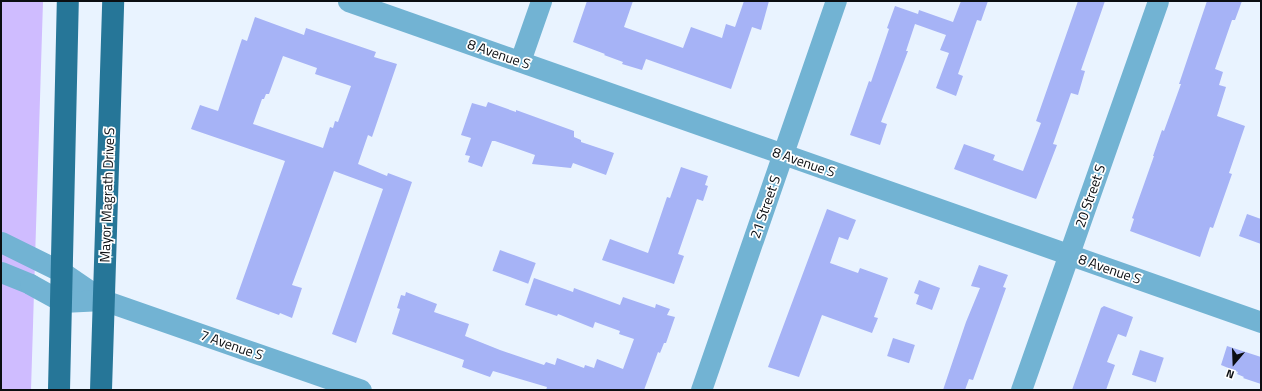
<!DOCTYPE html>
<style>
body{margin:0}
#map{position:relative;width:1262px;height:391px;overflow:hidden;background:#e9f3ff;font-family:"Titillium Web",sans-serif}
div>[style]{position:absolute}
.green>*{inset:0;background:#cfbcff}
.building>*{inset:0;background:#a6b3f6;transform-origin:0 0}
.minor>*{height:21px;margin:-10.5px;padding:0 10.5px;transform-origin:10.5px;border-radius:10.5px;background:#72b3d3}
.major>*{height:22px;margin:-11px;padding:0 11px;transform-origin:11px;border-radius:11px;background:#267698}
span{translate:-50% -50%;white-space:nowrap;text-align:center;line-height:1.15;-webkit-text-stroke:3.5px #fff;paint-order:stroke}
.street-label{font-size:14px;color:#0b0e12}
.frame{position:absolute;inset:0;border:2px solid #0b0e12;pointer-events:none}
.north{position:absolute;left:1214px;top:343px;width:40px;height:40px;-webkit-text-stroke:3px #fff;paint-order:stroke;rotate:199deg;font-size:11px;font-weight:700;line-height:16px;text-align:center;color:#0b0e12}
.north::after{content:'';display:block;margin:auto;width:14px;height:18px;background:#0b0e12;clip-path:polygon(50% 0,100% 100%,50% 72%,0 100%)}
</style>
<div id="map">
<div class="green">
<i style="clip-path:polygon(1px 1px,43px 1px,31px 390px,1px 390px)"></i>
</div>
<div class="building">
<i style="clip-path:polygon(587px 1px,633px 1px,624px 27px,683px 48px,691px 27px,722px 38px,726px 24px,735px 27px,744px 1px,769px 1px,761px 30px,752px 27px,731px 89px,646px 59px,642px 70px,622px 64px,623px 62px,604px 55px,605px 54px,573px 42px)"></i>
<i style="clip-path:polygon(961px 1px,988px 1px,981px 21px,977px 20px,958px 74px,963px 76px,956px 96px,936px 88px,949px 53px,940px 50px,946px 35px,915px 24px,906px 51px,908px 51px,881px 122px,887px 124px,880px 145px,850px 135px,869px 81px,871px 82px,889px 29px,887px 28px,895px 6px,918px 14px,919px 10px,953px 22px)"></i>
<i style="clip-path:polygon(1078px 1px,1105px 1px,1081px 70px,1085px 71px,1078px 95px,1071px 93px,1053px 144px,1057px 145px,1037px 197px,1036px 199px,954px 169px,964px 144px,995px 155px,993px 160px,1023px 171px,1041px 123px,1036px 121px)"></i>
<i style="clip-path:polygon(1207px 1px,1242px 1px,1235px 20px,1232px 20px,1215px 69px,1223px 72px,1219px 85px,1226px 87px,1217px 116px,1245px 126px,1229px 173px,1232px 174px,1226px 191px,1213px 228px,1210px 227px,1200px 257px,1130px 231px,1134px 219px,1132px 218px,1154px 156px,1153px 156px,1162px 130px,1164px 131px,1181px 84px,1179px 84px)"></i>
<i style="clip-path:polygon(evenodd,255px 17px,304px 35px,306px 28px,376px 52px,374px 57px,397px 64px,372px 137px,368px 135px,358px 164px,387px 176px,388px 173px,412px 182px,356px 343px,332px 334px,383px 189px,334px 171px,292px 285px,302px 288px,292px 318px,280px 313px,279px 315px,236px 299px,285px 161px,191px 129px,200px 105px,218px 111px,242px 39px,247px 41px,255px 17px,283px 56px,317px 68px,315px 74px,351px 86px,338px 122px,335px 121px,333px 128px,330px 127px,323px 148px,253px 124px,262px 99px,264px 99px,266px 94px,269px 94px,283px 56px)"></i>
<i style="clip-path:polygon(488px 102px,516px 112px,516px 110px,574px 131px,574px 137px,581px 140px,581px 142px,614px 153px,606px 175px,573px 163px,571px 168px,532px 164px,535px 155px,495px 141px,492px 141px,482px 167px,468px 162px,470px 156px,465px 155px,471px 138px,461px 135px,472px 103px,486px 107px)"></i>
<i style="clip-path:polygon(681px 167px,708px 176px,705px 185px,708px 186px,703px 201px,697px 199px,678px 254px,684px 256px,674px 284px,602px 260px,610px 239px,648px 253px,667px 197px,670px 198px)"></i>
<i style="clip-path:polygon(827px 209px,856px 220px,848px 240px,839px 237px,830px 263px,858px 273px,860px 268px,888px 278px,874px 317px,878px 318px,872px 333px,822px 315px,799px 377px,768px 367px)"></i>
<i style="clip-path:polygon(1247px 214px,1261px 219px,1261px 244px,1239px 236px)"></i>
<i style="left:500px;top:250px;width:38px;height:22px;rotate:20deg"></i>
<i style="clip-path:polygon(979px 265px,1008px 275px,1003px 287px,1006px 288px,973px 380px,969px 379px,965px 390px,943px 390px,966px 322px,980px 288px,971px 286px)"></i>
<i style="clip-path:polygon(534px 278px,573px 292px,574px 288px,620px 305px,623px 297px,655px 308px,656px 304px,670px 309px,667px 315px,675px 317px,666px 343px,664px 343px,660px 353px,658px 352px,644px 390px,546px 390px,547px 387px,493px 371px,490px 377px,462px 367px,464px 360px,392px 334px,400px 309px,397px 308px,401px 295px,405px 296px,406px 292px,437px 304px,434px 312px,469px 324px,465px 336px,500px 350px,544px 365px,546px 362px,555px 365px,557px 358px,584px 368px,585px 365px,594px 368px,597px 359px,623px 369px,634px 339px,619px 334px,620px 331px,595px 322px,593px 328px,558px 314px,557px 316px,525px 305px)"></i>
<i style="clip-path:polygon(919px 280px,940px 288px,932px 310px,916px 304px,919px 295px,914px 293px)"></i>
<i style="clip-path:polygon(1104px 306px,1133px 317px,1126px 337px,1118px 334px,1107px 362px,1115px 365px,1106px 390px,1072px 390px,1101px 308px)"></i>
<i style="left:893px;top:338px;width:23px;height:19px;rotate:18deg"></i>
<i style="clip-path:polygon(1227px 346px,1261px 357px,1261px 384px,1243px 378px,1244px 377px,1237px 374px,1238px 372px,1221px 365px)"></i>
<i style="left:1140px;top:350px;width:25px;height:26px;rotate:18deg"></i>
</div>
<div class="minor">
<i style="left:348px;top:1px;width:968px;rotate:19.37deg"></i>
<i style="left:520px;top:61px;width:64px;rotate:-70.7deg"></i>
<i style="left:1px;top:242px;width:68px;rotate:26.2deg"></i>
<i style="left:62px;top:272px;width:50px;rotate:34.3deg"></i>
<i style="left:103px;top:300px;width:273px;rotate:19.2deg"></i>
<i style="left:1px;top:272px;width:31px;rotate:22deg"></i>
<i style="left:30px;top:284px;width:37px;rotate:29deg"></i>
<i style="left:62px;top:302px;width:41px;rotate:-2.8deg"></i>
<i style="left:701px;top:390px;width:412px;rotate:-70.9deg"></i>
<i style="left:1021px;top:390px;width:412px;rotate:-70.6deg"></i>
</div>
<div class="major">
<i style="left:59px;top:390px;width:389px;rotate:-88.7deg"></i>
<i style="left:101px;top:390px;width:389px;rotate:-88.2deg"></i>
</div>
<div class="street-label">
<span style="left:499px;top:54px;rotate:19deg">8 Avenue S</span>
<span style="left:804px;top:162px;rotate:19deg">8 Avenue S</span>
<span style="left:107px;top:195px;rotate:-88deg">Mayor Magrath Drive S</span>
<span style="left:1090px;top:196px;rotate:-71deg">20 Street S</span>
<span style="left:765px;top:207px;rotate:-71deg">21 Street S</span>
<span style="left:1110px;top:269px;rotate:19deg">8 Avenue S</span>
<span style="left:232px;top:345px;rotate:19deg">7 Avenue S</span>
</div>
<div class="frame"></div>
<div class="north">N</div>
</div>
